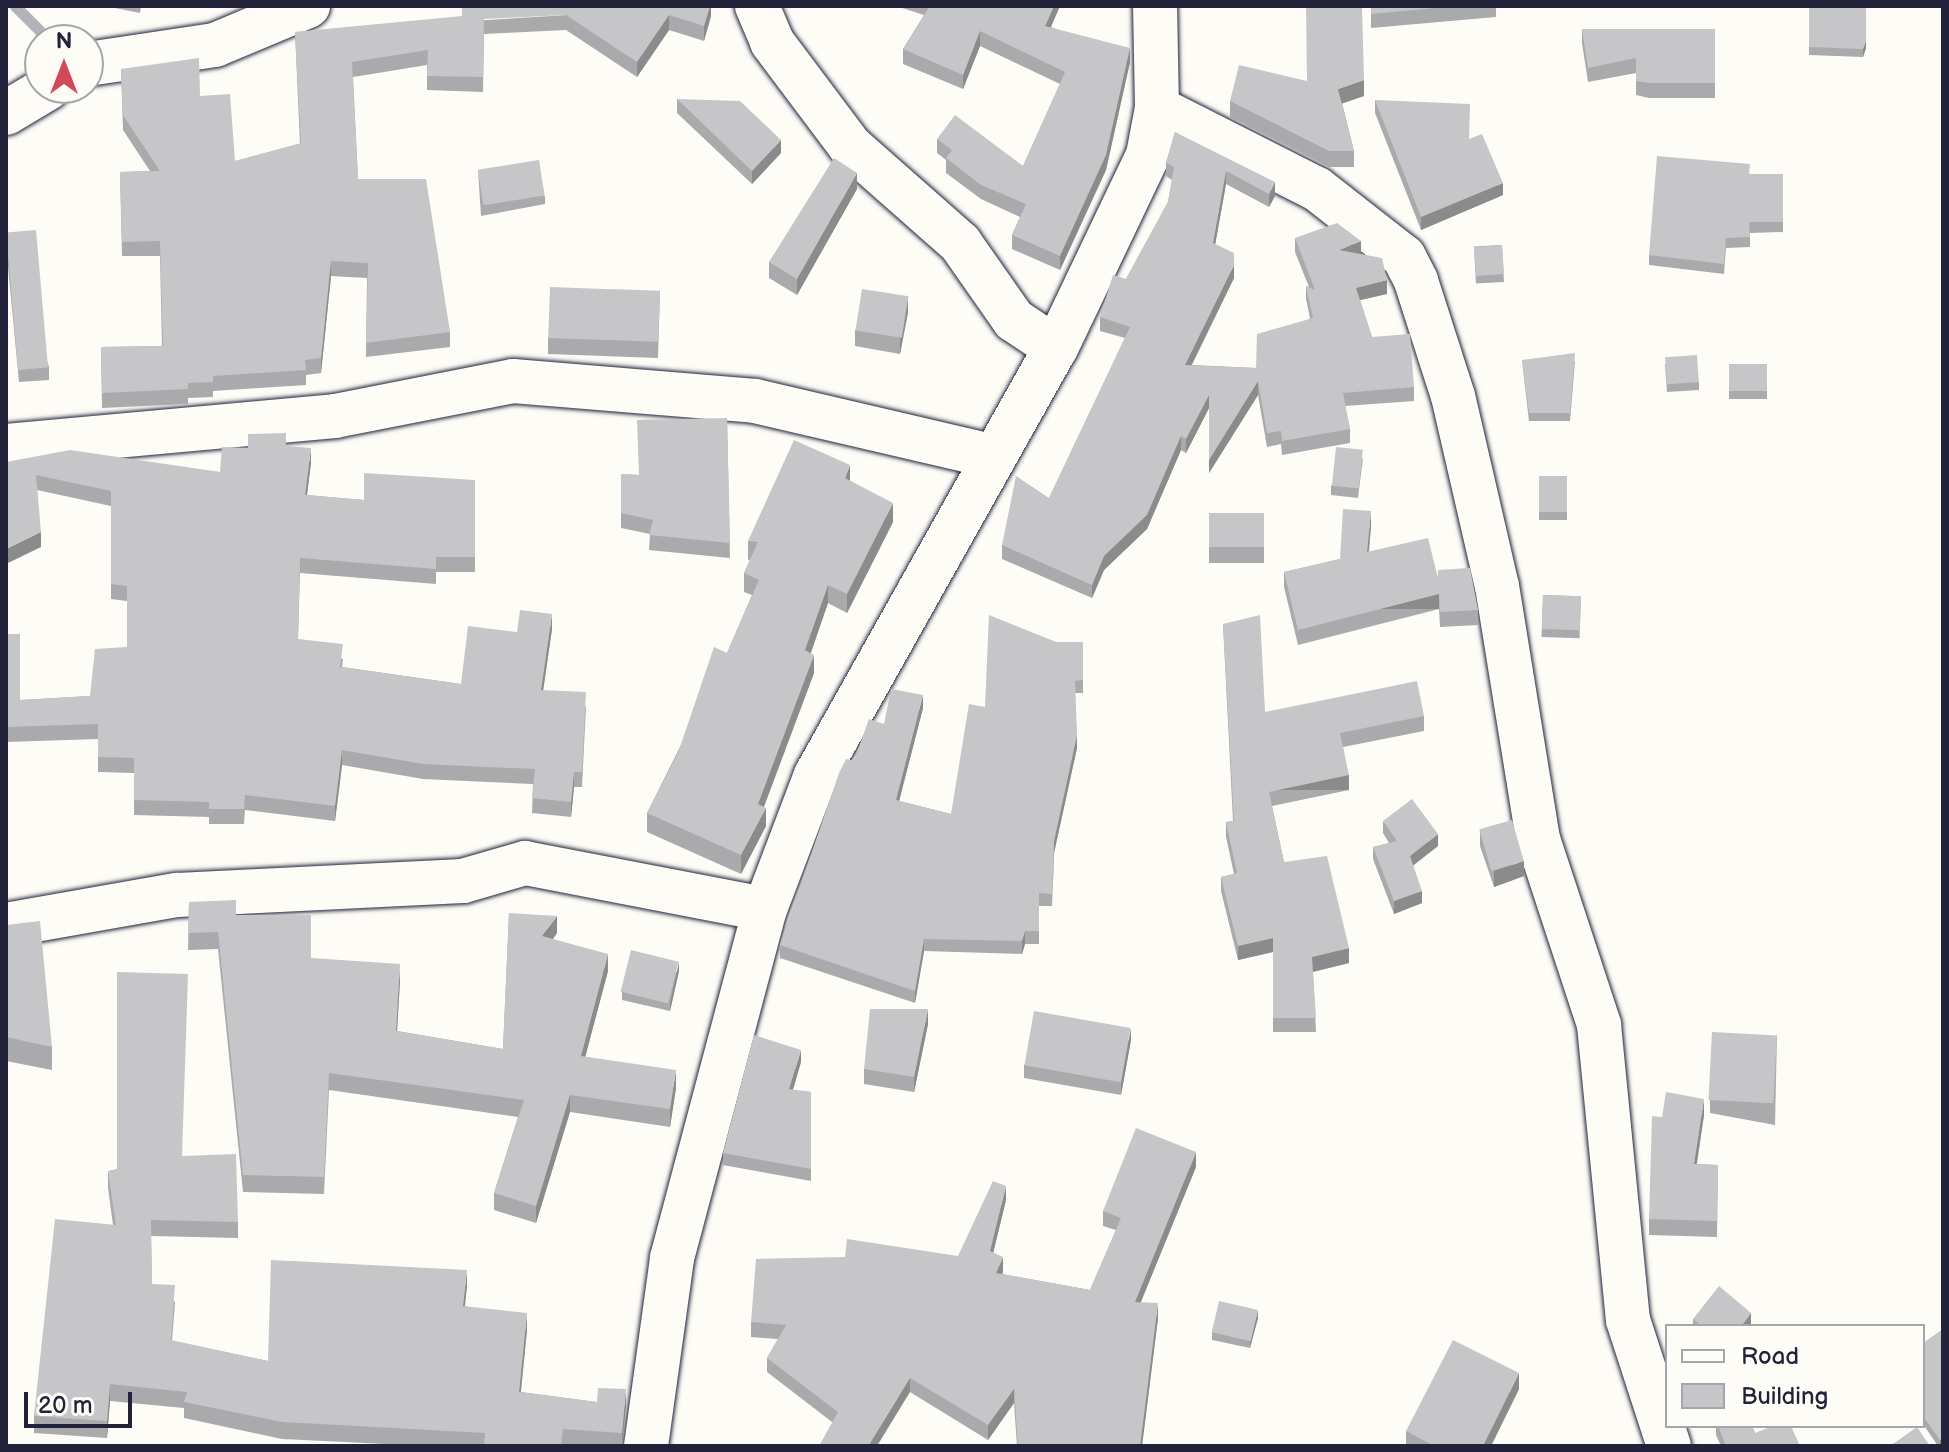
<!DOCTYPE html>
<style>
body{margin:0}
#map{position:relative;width:1949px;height:1452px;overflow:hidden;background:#fdfcf7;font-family:"Balsamiq Sans",sans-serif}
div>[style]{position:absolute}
.stream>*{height:11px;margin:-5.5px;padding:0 5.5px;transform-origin:5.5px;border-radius:5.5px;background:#b2b2b7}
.roads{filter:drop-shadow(0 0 2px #22223b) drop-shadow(0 0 2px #22223b)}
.minor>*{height:44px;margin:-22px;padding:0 22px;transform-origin:22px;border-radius:22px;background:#fdfcf7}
.wall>*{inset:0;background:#aaaaac;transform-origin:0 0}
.shaded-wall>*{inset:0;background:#8b8b8c;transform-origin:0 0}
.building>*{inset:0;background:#c6c6c8;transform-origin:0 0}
span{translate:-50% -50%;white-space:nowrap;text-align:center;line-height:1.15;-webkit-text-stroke:6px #fdfcf7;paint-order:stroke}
.frame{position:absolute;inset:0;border:8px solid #22223b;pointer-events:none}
.legend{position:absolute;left:1665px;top:1324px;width:260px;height:104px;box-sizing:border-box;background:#fdfcf7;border:2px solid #a5a5ac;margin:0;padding:10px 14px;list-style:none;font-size:24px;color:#22223b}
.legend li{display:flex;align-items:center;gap:16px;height:40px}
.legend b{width:40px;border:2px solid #a5a5ac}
.north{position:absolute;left:24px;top:24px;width:80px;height:80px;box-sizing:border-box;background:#fdfcf7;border:2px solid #a5a5ac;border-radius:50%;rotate:0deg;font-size:22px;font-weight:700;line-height:32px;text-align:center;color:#22223b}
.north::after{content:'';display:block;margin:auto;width:28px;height:36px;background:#d1495b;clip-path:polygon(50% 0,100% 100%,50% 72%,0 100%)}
.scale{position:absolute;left:24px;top:1392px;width:108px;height:36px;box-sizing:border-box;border:4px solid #22223b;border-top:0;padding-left:10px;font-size:24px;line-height:28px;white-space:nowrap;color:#22223b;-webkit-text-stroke:6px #fdfcf7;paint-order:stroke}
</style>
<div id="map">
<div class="stream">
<i style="left:15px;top:6px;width:48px;rotate:45deg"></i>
</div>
<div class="roads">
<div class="minor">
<i style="left:757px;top:6px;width:39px;rotate:67deg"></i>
<i style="left:772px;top:42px;width:130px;rotate:53.1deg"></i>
<i style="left:850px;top:146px;width:147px;rotate:41.4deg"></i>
<i style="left:960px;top:243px;width:94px;rotate:55deg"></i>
<i style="left:1014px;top:320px;width:50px;rotate:33.7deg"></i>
<i style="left:88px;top:64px;width:128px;rotate:-8.5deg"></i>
<i style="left:215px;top:45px;width:101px;rotate:-22.8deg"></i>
<i style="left:1157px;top:108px;width:179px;rotate:26.9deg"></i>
<i style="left:1317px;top:189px;width:110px;rotate:38deg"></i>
<i style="left:1404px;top:257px;width:27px;rotate:63deg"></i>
<i style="left:1416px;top:281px;width:121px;rotate:72.2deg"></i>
<i style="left:1453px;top:396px;width:195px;rotate:77deg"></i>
<i style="left:1497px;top:586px;width:256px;rotate:80.8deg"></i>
<i style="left:1538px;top:839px;width:196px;rotate:71.8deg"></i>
<i style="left:1599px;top:1025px;width:296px;rotate:84.4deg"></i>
<i style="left:1628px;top:1320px;width:133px;rotate:72deg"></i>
<i style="left:6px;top:113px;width:49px;rotate:-30.8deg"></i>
<i style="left:6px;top:446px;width:330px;rotate:-5.2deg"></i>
<i style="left:335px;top:416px;width:181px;rotate:-11.1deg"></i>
<i style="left:513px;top:381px;width:243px;rotate:4.7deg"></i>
<i style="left:755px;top:401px;width:242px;rotate:13.1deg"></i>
<i style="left:6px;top:925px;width:174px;rotate:-10deg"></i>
<i style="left:177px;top:895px;width:286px;rotate:-2.8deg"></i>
<i style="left:463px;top:881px;width:65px;rotate:-16.2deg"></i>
<i style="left:525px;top:863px;width:244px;rotate:10.9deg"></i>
<i style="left:646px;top:1446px;width:190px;rotate:-82.1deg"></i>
<i style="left:672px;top:1258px;width:361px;rotate:-75.1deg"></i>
<i style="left:765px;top:909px;width:143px;rotate:-69.2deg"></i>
<i style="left:816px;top:775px;width:490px;rotate:-60.7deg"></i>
<i style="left:1056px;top:348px;width:214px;rotate:-64.5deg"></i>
<i style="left:1148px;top:155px;width:48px;rotate:-79.2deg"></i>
<i style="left:1157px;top:108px;width:102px;rotate:-91.1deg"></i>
</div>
</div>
<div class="wall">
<i style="clip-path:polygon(105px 6px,141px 6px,140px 13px)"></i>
<i style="clip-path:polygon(711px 6px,711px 16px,704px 41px,669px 30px,637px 77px,566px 30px,484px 34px,483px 92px,427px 90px,427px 65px,353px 77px,358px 179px,450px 332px,450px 347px,366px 357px,367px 278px,331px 276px,321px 373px,306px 375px,306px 385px,213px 391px,213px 397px,188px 398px,188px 404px,102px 408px,101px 347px,162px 346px,160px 256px,122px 256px,120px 172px,150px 171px,123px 130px,121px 69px,200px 96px,235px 161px,300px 144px,295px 32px)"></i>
<i style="clip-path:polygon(896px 6px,1060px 6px,1051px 27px,1130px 62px,1106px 170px,1060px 270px,1012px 249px,1012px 235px,1020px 217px,981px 199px,946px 173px,946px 160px,937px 153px,937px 139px,1023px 166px,1060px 84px,980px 46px,963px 89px,903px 64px,903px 49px,924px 15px)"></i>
<i style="clip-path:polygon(1371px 6px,1496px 6px,1496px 17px,1371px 28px)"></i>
<i style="clip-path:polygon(1809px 6px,1866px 48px,1863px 57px,1809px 55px)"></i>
<i style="clip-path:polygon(1582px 29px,1715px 29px,1715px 98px,1649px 98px,1636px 95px,1636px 73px,1588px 82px,1582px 43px)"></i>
<i style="clip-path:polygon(1364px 96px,1342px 103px,1354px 151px,1354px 167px,1329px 167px,1230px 117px,1230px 101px)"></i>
<i style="clip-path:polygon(677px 99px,781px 153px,752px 184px,677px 113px)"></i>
<i style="clip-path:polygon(1375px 100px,1469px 139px,1503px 195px,1421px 230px,1375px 113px)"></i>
<i style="clip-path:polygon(1175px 132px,1275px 196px,1269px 207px,1226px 184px,1215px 244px,1234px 278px,1192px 365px,1256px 368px,1310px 318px,1306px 299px,1306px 286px,1309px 287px,1295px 252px,1295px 238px,1361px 254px,1387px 294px,1360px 300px,1372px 337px,1414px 387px,1414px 401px,1345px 406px,1350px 429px,1350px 443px,1282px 455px,1281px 444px,1267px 447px,1258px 395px,1209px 473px,1209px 408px,1186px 453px,1181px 450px,1147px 529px,1104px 570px,1092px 598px,1002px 559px,1002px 545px,1049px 498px,1125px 338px,1100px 331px,1100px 317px,1126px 279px,1168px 202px,1172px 180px,1166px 176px,1166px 163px)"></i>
<i style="clip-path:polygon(478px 170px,545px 196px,545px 204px,481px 216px)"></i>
<i style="clip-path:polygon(1750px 174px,1783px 174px,1783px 232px,1750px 233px,1750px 247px,1726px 248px,1724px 274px,1649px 265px,1649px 255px)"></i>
<i style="clip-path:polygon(857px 189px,797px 295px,769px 278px,769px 262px)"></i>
<i style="clip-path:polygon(6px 233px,49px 367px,49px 380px,19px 382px,6px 246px)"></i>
<i style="left:1502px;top:245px;width:37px;height:28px;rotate:87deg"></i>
<i style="clip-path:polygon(660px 291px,658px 358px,548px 354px,548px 338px)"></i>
<i style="clip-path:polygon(908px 312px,900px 354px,855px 346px,855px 330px)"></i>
<i style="clip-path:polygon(1522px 360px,1575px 361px,1570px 421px,1529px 421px)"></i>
<i style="clip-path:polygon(1665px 364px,1699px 382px,1699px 390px,1667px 392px)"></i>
<i style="left:1729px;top:364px;width:38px;height:35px"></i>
<i style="clip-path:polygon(727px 418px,730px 558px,649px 550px,650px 534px,621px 528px,621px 474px,638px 475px)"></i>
<i style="clip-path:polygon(286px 446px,311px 463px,307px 495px,364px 500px,475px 480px,475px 572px,436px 572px,436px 584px,300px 573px,298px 639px,343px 659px,342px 667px,461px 684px,517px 632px,552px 629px,543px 691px,586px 707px,582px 787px,574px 787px,571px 817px,532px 813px,533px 784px,423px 779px,342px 765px,335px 821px,245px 810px,244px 824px,209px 824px,209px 817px,134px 815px,134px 773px,98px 772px,98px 739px,6px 742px,6px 634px,20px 700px,90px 696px,127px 647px,127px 601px,111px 599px,111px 506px,37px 490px,41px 547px,6px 462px,220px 472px,248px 448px)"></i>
<i style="clip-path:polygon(1363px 458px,1358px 498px,1331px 495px,1331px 486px)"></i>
<i style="left:1539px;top:476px;width:28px;height:44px"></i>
<i style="clip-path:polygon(850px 481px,893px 522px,847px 613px,828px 603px,811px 653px,814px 673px,764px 807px,766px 826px,741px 874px,647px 832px,647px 813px,727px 653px,752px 595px,744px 592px,744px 573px,750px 560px,748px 560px,748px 541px)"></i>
<i style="left:1209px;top:513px;width:55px;height:50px"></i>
<i style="clip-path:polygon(1371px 526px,1369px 552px,1438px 576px,1478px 610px,1478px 625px,1440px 627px,1439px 609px,1298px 645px,1284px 587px,1284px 572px,1340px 559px)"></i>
<i style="left:1543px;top:595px;width:38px;height:42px;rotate:2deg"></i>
<i style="clip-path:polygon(1223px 624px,1265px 712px,1424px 716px,1424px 731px,1343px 747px,1349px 790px,1272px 806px,1284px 862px,1349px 963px,1313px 972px,1316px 1032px,1273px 1032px,1273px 952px,1238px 960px,1221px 891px,1221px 877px,1234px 874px,1226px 837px,1226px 822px,1233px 821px)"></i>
<i style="clip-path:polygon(1056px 642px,1083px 642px,1083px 693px,1075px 693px,1077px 748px,1054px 853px,1052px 906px,1039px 906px,1039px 944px,1025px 944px,1022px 954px,924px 951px,915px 1003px,780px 958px,780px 945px,854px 761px,884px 724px,923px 708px,899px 801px,951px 814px,985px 707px)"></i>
<i style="clip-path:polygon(1383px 821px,1438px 846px,1413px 865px,1422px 903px,1394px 914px,1373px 859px,1373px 847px,1389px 843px,1383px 833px)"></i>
<i style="clip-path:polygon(1480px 831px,1524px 876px,1494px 887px,1480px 846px)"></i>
<i style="clip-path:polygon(189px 902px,236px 915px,311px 958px,400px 981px,397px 1031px,503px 1049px,509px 913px,557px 933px,553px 939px,608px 971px,585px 1057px,676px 1088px,670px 1127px,570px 1112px,536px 1223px,494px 1210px,494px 1193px,518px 1117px,329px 1090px,324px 1194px,243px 1192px,218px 949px,188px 950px)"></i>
<i style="clip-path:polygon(6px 925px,52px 1047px,52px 1070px,6px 1061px)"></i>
<i style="clip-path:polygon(679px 971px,670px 1011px,622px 1000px,622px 992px)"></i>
<i style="clip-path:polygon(928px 1024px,914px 1092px,864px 1084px,864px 1069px)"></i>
<i style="clip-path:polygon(1777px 1035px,1775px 1125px,1710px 1113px,1710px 1100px)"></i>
<i style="clip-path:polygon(1131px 1040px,1121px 1095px,1024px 1078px,1024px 1065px)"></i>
<i style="clip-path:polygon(801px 1062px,793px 1090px,811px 1092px,811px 1181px,723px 1165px,723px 1153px)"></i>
<i style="clip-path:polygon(1704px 1115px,1697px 1164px,1718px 1165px,1717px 1237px,1649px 1235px,1649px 1219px,1662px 1117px)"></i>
<i style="clip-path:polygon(183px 1156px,238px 1222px,238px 1238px,151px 1236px,152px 1284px,175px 1302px,172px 1341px,268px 1361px,467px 1286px,465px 1306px,527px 1330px,521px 1392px,626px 1406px,622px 1446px,426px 1446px,282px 1439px,184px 1418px,184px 1408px,110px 1401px,107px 1438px,34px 1433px,34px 1416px,113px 1225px,108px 1188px,108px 1171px)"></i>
<i style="clip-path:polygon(1196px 1167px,1141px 1302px,1158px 1318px,1142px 1446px,1017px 1446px,1014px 1403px,988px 1440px,910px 1392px,832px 1422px,767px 1372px,767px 1358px,778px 1339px,751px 1337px,751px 1322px,958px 1256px,1006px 1200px,993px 1253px,1003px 1272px,1002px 1274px,1090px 1290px,1116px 1230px,1103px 1226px,1103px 1211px)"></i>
<i style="clip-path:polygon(1258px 1318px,1250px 1348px,1212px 1340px,1212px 1332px)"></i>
<i style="clip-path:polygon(1693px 1319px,1751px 1326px,1693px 1326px)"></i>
<i style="clip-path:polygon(1923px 1343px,1943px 1446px,1938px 1446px,1923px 1424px)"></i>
<i style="clip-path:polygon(1519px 1389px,1491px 1446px,1406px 1446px,1406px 1431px)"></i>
<i style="clip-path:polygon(1716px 1426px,1752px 1426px,1755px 1433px,1800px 1446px,1721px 1446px,1716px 1435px)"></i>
</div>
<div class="shaded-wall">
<i style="clip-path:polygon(710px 6px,711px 6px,711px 16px,704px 41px,704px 26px)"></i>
<i style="clip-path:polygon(1054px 6px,1060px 6px,1045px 40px,1045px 26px)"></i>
<i style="clip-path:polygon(669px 15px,669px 30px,637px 77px,637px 62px)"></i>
<i style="clip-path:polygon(980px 31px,980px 46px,963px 89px,963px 75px)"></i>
<i style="clip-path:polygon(1866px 40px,1866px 48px,1863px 57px,1863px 49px)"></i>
<i style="clip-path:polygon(1130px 48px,1130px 62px,1106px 170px,1060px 270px,1060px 256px)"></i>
<i style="clip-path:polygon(1364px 80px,1364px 96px,1338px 105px,1338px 89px)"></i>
<i style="clip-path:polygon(781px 140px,781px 153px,752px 184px,752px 171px)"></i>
<i style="clip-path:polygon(1226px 171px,1226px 184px,1213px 257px,1213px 243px)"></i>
<i style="clip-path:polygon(857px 173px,857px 189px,797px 295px,797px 279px)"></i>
<i style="clip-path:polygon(1275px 182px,1275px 196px,1269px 207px,1269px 194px)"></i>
<i style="clip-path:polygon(1503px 183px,1503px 195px,1421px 230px,1421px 217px)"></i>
<i style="clip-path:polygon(1361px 241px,1361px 255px,1339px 250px)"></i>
<i style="clip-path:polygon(331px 261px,331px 276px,321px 373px,321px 358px)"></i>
<i style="clip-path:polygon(1234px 265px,1234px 278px,1185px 378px,1185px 365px)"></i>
<i style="clip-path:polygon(1387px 280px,1387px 294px,1356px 301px,1356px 288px)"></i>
<i style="clip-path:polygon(908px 296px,908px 312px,900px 354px,900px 338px)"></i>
<i style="clip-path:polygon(1258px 381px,1258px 395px,1209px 473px,1209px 460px)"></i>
<i style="clip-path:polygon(1209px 395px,1209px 408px,1186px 453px,1186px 439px)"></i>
<i style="clip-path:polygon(1181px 436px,1181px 450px,1147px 529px,1104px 570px,1092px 598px,1092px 585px,1104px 556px)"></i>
<i style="clip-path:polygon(311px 448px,311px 463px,305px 510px,305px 495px)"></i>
<i style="clip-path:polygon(850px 465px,850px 484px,845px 478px)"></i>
<i style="clip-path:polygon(893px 503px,893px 522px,847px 613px,847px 594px)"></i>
<i style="clip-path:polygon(1371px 511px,1371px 526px,1367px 567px,1367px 552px)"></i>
<i style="clip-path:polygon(41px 532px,41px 547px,6px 564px,6px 549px)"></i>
<i style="clip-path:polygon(828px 585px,828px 603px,805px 669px,805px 650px)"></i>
<i style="left:1439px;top:594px;width:15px;height:146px;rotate:90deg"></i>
<i style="clip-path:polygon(552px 614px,552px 629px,541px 705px,541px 690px)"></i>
<i style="clip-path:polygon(814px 655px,814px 673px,758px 822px,758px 804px)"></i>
<i style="clip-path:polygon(923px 695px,923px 708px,896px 813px,896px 800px)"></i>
<i style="clip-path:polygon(1077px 735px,1077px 748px,1054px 853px,1052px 906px,1054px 841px)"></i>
<i style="clip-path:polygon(342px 750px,342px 765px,335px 821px,335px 806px)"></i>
<i style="clip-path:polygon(574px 772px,574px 787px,571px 817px,571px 802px)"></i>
<i style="left:1349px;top:775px;width:15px;height:82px;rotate:90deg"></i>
<i style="clip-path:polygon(766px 808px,766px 826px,741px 874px,741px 855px)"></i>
<i style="clip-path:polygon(1438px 834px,1438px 846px,1410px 868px,1410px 856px)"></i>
<i style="clip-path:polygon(1524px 861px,1524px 876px,1494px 887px,1494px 871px)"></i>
<i style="clip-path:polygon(1422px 891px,1422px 903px,1394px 914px,1394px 901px)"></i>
<i style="clip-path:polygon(557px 916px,557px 933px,542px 954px,542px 936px)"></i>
<i style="clip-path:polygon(1025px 931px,1025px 944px,1022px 954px,1022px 941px)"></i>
<i style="clip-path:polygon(1273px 938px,1273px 952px,1238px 960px,1238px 946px)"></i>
<i style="clip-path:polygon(924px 939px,924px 951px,915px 1003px,915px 991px)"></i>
<i style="clip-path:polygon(1349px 948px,1349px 963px,1312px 972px,1312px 957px)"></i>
<i style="clip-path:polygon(608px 954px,608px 971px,581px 1073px,581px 1056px)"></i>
<i style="clip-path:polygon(679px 962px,679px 971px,670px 1011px,670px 1003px)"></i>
<i style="clip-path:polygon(400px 964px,400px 981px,396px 1048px,396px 1031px)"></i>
<i style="clip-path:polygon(928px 1009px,928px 1024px,914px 1092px,914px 1077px)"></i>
<i style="clip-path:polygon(1131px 1028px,1131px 1040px,1121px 1095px,1121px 1082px)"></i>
<i style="clip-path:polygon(801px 1050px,801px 1062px,789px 1102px,789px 1089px)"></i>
<i style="clip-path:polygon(676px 1070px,676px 1088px,670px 1127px,670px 1109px)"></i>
<i style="clip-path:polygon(570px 1095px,570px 1112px,536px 1223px,536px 1206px)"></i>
<i style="clip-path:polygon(1704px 1099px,1704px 1115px,1694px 1180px,1694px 1164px)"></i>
<i style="clip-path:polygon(1196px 1152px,1196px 1167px,1135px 1316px,1135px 1302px)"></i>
<i style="clip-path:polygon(1006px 1186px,1006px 1200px,990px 1266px,990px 1251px)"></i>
<i style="clip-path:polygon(1003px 1257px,1003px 1272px,996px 1287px,996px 1273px)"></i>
<i style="clip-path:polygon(467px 1270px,467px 1286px,463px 1322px,463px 1306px)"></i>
<i style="clip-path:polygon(1158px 1303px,1158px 1318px,1142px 1446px,1140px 1446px)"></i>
<i style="clip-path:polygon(1258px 1310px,1258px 1318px,1250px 1348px,1250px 1340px)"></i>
<i style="clip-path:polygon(527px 1313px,527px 1330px,519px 1408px,519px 1392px)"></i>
<i style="clip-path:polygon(1751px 1313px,1751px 1326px,1741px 1326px)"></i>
<i style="clip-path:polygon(1519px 1373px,1519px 1389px,1491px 1446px,1483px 1446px)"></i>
<i style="clip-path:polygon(910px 1378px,910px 1392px,877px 1446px,868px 1446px)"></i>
<i style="clip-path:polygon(110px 1384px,110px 1401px,107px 1438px,107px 1421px)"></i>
<i style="clip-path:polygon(626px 1389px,626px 1406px,622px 1446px,622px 1433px)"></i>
<i style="clip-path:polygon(1014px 1389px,1014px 1403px,988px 1440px,988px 1425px)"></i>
<i style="clip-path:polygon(1943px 1439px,1943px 1446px,1940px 1446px,1940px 1440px)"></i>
</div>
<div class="building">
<i style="clip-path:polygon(462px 6px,710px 6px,704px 26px,669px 15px,637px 62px,566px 15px,484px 19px,483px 77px,427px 76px,428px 50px,352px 62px,358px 179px,426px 179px,450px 332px,366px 343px,368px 263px,331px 261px,321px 358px,305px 360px,306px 370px,213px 376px,213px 382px,188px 383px,188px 389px,102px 393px,101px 347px,163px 346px,160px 241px,122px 242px,120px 172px,160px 171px,123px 115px,121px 69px,199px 58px,200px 96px,230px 94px,235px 161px,301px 143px,295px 32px,462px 16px)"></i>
<i style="clip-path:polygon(930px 6px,1054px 6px,1045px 26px,1130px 48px,1106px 155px,1060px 256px,1012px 235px,1026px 204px,981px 185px,946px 158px,952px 150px,937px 139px,955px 115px,1023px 166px,1065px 72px,980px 31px,963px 75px,903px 49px)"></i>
<i style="clip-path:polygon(1362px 6px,1364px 80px,1338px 89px,1354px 151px,1329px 151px,1230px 101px,1239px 65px,1307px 81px,1306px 7px)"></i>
<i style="clip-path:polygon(1371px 6px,1457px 6px,1371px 14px)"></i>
<i style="clip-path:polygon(1809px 6px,1866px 6px,1866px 40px,1863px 49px,1809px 47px)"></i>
<i style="clip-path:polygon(1582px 29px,1715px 29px,1715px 83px,1649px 83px,1636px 81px,1636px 58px,1588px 68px)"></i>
<i style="clip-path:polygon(677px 99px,740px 101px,781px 140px,752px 171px)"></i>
<i style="clip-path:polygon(1375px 100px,1470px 104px,1469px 139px,1482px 134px,1503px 183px,1421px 217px)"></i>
<i style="clip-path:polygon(1175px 132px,1275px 182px,1269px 194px,1226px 171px,1213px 243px,1234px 253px,1234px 265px,1185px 365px,1256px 368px,1257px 334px,1313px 318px,1306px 286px,1315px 290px,1295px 238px,1337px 223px,1361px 241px,1339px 250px,1382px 258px,1387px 280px,1356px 288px,1372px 337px,1410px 334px,1414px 387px,1343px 393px,1350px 429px,1282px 441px,1281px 431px,1267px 433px,1258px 381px,1209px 460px,1209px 395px,1186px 439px,1181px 436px,1147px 515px,1104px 556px,1092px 585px,1002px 545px,1016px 476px,1049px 498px,1130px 327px,1100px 317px,1113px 275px,1126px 279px,1168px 202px,1174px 167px,1166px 163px)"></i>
<i style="clip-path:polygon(1657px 156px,1750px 164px,1749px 174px,1783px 174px,1783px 222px,1749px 222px,1750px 237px,1726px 238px,1724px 264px,1649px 255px)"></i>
<i style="clip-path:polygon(834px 158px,857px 173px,797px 279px,769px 262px)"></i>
<i style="left:539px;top:160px;width:36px;height:62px;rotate:81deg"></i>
<i style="left:36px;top:230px;width:138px;height:30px;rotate:85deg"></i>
<i style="left:1502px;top:245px;width:29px;height:28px;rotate:86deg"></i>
<i style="left:550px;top:287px;width:110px;height:51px;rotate:2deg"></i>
<i style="left:862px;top:289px;width:47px;height:42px;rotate:9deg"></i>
<i style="clip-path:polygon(1575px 353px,1570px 413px,1529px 413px,1522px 360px)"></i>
<i style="left:1697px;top:355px;width:27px;height:32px;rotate:86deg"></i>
<i style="left:1729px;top:364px;width:38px;height:27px"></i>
<i style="clip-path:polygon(727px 418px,730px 543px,649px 535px,653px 520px,621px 513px,621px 474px,639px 475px,637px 420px)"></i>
<i style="clip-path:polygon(286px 433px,286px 446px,311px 448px,305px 495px,364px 500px,364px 473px,475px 480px,475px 557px,436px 557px,436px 569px,300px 558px,298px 639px,343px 644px,340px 667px,461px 684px,468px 626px,517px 632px,520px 610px,552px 614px,541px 690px,586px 692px,582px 772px,574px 772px,571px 802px,532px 798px,535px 769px,423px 764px,342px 750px,335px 806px,245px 795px,244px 809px,209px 809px,209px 802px,134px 800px,134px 758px,98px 757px,98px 724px,6px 727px,6px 634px,20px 634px,20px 700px,90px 696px,95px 649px,127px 647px,127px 586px,111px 584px,111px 491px,36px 475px,41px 532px,6px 549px,6px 462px,70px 450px,220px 472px,222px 447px,248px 448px,248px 434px)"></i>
<i style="clip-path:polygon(794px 440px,850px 465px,845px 478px,893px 503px,847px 594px,828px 585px,805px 650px,814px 655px,758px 804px,766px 808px,741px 855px,647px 813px,678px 753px,714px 647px,727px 653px,759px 580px,744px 573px,758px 542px,748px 541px)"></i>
<i style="left:1336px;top:447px;width:27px;height:39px;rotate:6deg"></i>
<i style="left:1539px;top:476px;width:28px;height:36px"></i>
<i style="clip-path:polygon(1343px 509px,1371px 511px,1367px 552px,1428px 538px,1438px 578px,1438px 570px,1470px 568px,1478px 610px,1440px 612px,1439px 594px,1298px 630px,1284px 572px,1340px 559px)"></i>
<i style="left:1209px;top:513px;width:55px;height:34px"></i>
<i style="left:1543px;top:595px;width:38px;height:34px;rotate:2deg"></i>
<i style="clip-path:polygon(989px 615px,1056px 642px,1083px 642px,1083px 680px,1075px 681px,1077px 735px,1054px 841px,1052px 894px,1039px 893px,1039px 931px,1025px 931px,1022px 941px,924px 939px,915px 991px,780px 945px,839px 773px,846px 759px,854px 761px,869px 719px,884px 724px,891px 689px,923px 695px,896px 800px,951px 814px,969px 704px,985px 707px)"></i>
<i style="clip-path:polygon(1260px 615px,1265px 712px,1417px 681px,1424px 716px,1340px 733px,1349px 775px,1269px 792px,1284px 862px,1327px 856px,1349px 948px,1312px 957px,1316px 1018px,1273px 1018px,1273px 938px,1238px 946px,1221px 877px,1237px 873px,1226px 822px,1234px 821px,1223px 624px)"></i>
<i style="clip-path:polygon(1412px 799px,1438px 834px,1410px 856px,1422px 891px,1394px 901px,1373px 847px,1397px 841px,1383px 821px)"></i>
<i style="left:1512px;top:820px;width:43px;height:34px;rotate:74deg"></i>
<i style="clip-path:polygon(236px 900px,236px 915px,311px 915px,311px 958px,400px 964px,396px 1031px,503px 1049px,509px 913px,557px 916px,542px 936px,608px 954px,581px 1056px,676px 1070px,670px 1109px,570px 1095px,536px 1206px,494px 1193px,524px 1100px,329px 1073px,324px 1177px,243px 1175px,218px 932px,188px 933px,189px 902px)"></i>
<i style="clip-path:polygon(40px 921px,52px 1047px,6px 1037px,6px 925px)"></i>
<i style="left:631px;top:950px;width:49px;height:43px;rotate:14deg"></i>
<i style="clip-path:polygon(117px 972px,188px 974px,182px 1156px,236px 1154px,238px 1222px,151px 1220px,152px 1284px,175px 1285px,171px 1340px,268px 1361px,271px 1260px,467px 1270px,463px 1306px,527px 1313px,519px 1392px,597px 1402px,598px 1388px,626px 1389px,622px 1433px,563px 1429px,561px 1446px,484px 1446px,485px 1433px,282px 1422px,184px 1402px,187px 1392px,110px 1384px,107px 1421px,34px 1416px,55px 1219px,116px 1225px,108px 1171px,117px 1170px)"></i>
<i style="clip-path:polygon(870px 1009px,928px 1009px,914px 1077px,864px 1069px)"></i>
<i style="left:1034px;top:1011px;width:98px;height:55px;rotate:10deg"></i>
<i style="left:1712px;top:1032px;width:65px;height:68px;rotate:3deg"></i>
<i style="clip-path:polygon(754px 1035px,801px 1050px,789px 1089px,811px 1092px,811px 1169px,723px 1153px)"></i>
<i style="clip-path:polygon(1666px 1092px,1704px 1099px,1694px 1164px,1718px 1165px,1717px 1221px,1649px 1219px,1652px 1116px,1662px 1117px)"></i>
<i style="clip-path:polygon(1136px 1128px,1196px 1152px,1135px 1302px,1158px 1303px,1140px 1446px,1018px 1446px,1014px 1389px,988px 1425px,910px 1378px,868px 1446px,819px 1446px,838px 1412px,767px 1358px,786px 1325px,751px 1322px,756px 1259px,845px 1257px,847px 1239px,958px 1256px,993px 1181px,1006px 1186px,990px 1251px,1003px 1257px,996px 1273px,1090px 1290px,1121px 1218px,1103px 1211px)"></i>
<i style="clip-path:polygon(1719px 1286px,1751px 1313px,1741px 1326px,1702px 1326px,1693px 1319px)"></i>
<i style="left:1219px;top:1301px;width:40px;height:32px;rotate:13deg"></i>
<i style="clip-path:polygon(1943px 1329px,1943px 1439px,1940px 1440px,1923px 1416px,1923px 1343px)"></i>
<i style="clip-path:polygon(1453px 1340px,1519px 1373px,1483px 1446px,1434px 1446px,1406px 1431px)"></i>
<i style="clip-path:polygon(1718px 1426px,1752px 1426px,1755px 1433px,1773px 1426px,1791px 1426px,1800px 1446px,1726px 1446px)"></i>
<i style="clip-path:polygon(1917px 1427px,1930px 1446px,1890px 1446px)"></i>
</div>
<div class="frame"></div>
<ul class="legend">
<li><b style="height:10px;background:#fdfcf7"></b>Road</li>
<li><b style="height:22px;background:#c6c6c8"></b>Building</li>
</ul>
<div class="north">N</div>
<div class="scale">20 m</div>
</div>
